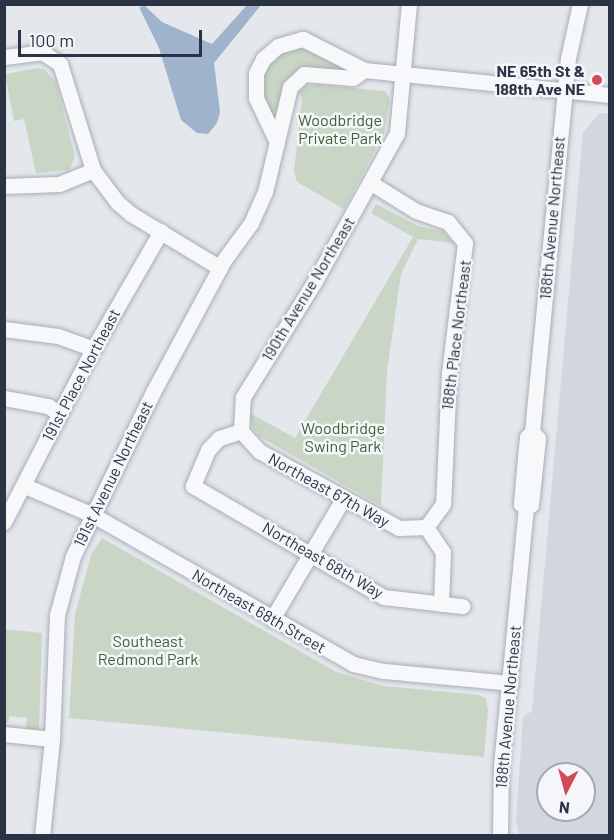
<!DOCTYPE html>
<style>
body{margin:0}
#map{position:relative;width:614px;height:840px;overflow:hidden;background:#e4e7ec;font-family:Barlow,sans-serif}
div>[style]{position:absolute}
.built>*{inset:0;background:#d2d6de}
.green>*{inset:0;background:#c9d6c5}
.water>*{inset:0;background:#9fb4cc}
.roads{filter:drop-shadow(0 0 2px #a9aeb7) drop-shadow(0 0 2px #a9aeb7)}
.minor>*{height:15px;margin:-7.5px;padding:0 7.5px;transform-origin:7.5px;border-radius:7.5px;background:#f7f8fa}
.dots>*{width:16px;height:16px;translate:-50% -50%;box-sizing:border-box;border:3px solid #f4f6f9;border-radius:50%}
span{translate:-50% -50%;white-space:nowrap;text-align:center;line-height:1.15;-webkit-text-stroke:5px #f4f6f9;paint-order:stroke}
.poi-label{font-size:16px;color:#2b3445;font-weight:700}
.right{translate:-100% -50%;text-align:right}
.park-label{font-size:16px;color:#3f6138}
.street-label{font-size:16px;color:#2b3445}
.frame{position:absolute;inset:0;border:6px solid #2b3445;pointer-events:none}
.north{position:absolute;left:536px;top:762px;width:60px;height:60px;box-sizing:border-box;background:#f4f6f9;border:2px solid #a4a8b1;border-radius:50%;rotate:186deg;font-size:16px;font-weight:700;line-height:24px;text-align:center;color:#2b3445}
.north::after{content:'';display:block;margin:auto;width:21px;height:27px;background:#d1495b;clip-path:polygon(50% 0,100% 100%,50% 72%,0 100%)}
.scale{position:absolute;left:18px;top:30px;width:184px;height:27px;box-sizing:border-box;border:3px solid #2b3445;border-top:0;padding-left:8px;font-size:18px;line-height:21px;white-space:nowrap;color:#2b3445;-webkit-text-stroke:4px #f4f6f9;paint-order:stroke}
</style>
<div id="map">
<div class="built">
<i style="clip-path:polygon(evenodd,600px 113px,610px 114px,609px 835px,519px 835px,516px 820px,523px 717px,532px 711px,583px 132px,600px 113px,548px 774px,584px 774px,584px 810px,548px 810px,548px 774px)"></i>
</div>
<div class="green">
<i style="clip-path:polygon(306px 44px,357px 70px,303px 72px,277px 125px,263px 102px,260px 74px,276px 52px)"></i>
<i style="clip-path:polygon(38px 68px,45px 70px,56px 82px,75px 157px,69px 170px,36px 173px,24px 119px,14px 121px,5px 74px)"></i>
<i style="clip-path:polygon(318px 85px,385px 91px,390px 99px,384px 134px,344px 209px,297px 182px,294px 171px,302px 99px,299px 92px,307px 85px)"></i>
<i style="clip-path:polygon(376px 204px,418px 226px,442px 231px,454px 243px,418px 239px,401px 274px,387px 371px,381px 506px,259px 436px,252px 427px,250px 413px,295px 438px,413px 237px,371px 213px)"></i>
<i style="clip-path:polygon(102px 538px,336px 672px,384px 686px,479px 695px,486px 699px,488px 711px,484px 757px,69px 718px,75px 614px,91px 555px)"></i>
<i style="clip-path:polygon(4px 629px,42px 633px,39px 731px,26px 729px,27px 718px,10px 716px,5px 728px)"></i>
</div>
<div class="water">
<i style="clip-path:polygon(247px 5px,261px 5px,214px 63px,220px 112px,217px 123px,208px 134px,197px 133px,181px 120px,159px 48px,139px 7px,145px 6px,162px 22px,212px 44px)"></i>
</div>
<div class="roads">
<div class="minor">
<i style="left:4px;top:57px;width:38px;rotate:-7deg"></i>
<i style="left:42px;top:52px;width:22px;rotate:34deg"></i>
<i style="left:60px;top:64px;width:111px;rotate:72.7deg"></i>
<i style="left:277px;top:142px;width:49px;rotate:-115.5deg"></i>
<i style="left:256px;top:98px;width:25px;rotate:-90deg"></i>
<i style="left:256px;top:73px;width:16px;rotate:-63deg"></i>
<i style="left:263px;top:59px;width:20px;rotate:-41deg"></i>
<i style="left:278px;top:46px;width:26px;rotate:-16deg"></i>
<i style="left:303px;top:39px;width:68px;rotate:26.9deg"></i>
<i style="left:364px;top:70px;width:247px;rotate:5.8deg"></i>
<i style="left:371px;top:183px;width:53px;rotate:31.9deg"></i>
<i style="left:416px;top:211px;width:34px;rotate:19deg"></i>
<i style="left:448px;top:222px;width:27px;rotate:51deg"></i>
<i style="left:465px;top:243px;width:132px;rotate:97deg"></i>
<i style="left:449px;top:374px;width:130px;rotate:92.6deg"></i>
<i style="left:443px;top:504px;width:29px;rotate:126deg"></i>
<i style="left:4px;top:186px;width:55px;rotate:-2.1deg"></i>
<i style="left:59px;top:184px;width:37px;rotate:-22deg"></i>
<i style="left:93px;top:170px;width:41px;rotate:52.9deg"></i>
<i style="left:118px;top:203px;width:17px;rotate:40deg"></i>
<i style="left:131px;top:214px;width:104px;rotate:31.2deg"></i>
<i style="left:4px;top:329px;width:54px;rotate:7.4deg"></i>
<i style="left:58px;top:336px;width:37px;rotate:20deg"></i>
<i style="left:4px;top:398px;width:45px;rotate:10.3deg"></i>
<i style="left:48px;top:406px;width:14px;rotate:34deg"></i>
<i style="left:241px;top:431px;width:34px;rotate:-87deg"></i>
<i style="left:243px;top:397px;width:137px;rotate:-58.2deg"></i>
<i style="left:315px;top:281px;width:169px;rotate:-61deg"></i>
<i style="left:397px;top:133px;width:130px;rotate:-84.7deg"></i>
<i style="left:241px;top:431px;width:23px;rotate:162deg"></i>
<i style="left:219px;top:438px;width:16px;rotate:133deg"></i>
<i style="left:208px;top:450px;width:39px;rotate:113deg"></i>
<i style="left:193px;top:486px;width:221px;rotate:30.2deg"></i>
<i style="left:384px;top:597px;width:79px;rotate:6.6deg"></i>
<i style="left:241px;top:431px;width:27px;rotate:48deg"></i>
<i style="left:259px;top:451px;width:160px;rotate:28.8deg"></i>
<i style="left:399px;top:528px;width:27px;rotate:-2deg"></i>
<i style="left:25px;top:486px;width:74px;rotate:23.1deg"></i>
<i style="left:93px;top:515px;width:300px;rotate:29.8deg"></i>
<i style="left:353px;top:664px;width:32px;rotate:13deg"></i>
<i style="left:384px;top:671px;width:127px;rotate:5.4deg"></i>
<i style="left:526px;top:507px;width:5px;rotate:-22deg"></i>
<i style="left:531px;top:505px;width:67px;rotate:-84deg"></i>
<i style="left:538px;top:438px;width:8px;rotate:-135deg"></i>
<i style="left:4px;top:522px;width:195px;rotate:-62.8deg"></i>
<i style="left:93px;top:349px;width:136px;rotate:-60deg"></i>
<i style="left:426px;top:527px;width:30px;rotate:56deg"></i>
<i style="left:443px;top:552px;width:52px;rotate:92.2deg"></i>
<i style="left:272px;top:619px;width:139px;rotate:-59.4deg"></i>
<i style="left:4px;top:734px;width:48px;rotate:5.9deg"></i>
<i style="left:42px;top:836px;width:98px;rotate:-84.1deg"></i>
<i style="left:52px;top:739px;width:124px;rotate:-87.7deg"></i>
<i style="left:57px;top:615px;width:61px;rotate:-74.8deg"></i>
<i style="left:73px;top:556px;width:182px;rotate:-64deg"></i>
<i style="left:153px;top:392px;width:150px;rotate:-61.7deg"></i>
<i style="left:224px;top:260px;width:46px;rotate:-53.9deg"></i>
<i style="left:251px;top:223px;width:34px;rotate:-66deg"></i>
<i style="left:265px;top:192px;width:108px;rotate:-76.6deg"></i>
<i style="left:290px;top:87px;width:19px;rotate:-43deg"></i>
<i style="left:304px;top:74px;width:49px;rotate:4.7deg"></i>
<i style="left:353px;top:78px;width:14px;rotate:-36deg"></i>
<i style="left:500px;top:836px;width:70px;rotate:-89.2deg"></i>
<i style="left:501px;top:766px;width:260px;rotate:-84.5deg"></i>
<i style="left:526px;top:507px;width:6px;rotate:-149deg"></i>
<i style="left:521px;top:504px;width:47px;rotate:-85.1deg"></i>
<i style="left:525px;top:457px;width:20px;rotate:-84deg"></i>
<i style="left:527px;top:437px;width:7px;rotate:-45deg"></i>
<i style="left:532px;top:432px;width:376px;rotate:-84.5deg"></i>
<i style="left:568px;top:58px;width:55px;rotate:-77.5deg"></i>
</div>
</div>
<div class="dots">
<i style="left:597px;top:80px;background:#d1495b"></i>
</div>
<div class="poi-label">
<span class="right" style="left:585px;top:80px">NE 65th St &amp;<br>188th Ave NE</span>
</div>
<div class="park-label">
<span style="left:340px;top:129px">Woodbridge<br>Private Park</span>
<span style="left:343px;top:437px">Woodbridge<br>Swing Park</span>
<span style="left:148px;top:650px">Southeast<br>Redmond Park</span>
</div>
<div class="street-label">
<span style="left:552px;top:218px;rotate:-85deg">188th Avenue Northeast</span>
<span style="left:308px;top:289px;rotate:-59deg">190th Avenue Northeast</span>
<span style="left:456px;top:335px;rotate:-83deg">188th Place Northeast</span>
<span style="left:81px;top:375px;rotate:-62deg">191st Place Northeast</span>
<span style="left:113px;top:474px;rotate:-64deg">191st Avenue Northeast</span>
<span style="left:329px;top:490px;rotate:29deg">Northeast 67th Way</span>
<span style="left:323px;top:560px;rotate:30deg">Northeast 68th Way</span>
<span style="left:259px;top:611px;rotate:30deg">Northeast 68th Street</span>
<span style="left:508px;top:707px;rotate:-85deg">188th Avenue Northeast</span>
</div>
<div class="frame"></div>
<div class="north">N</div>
<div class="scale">100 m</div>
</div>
